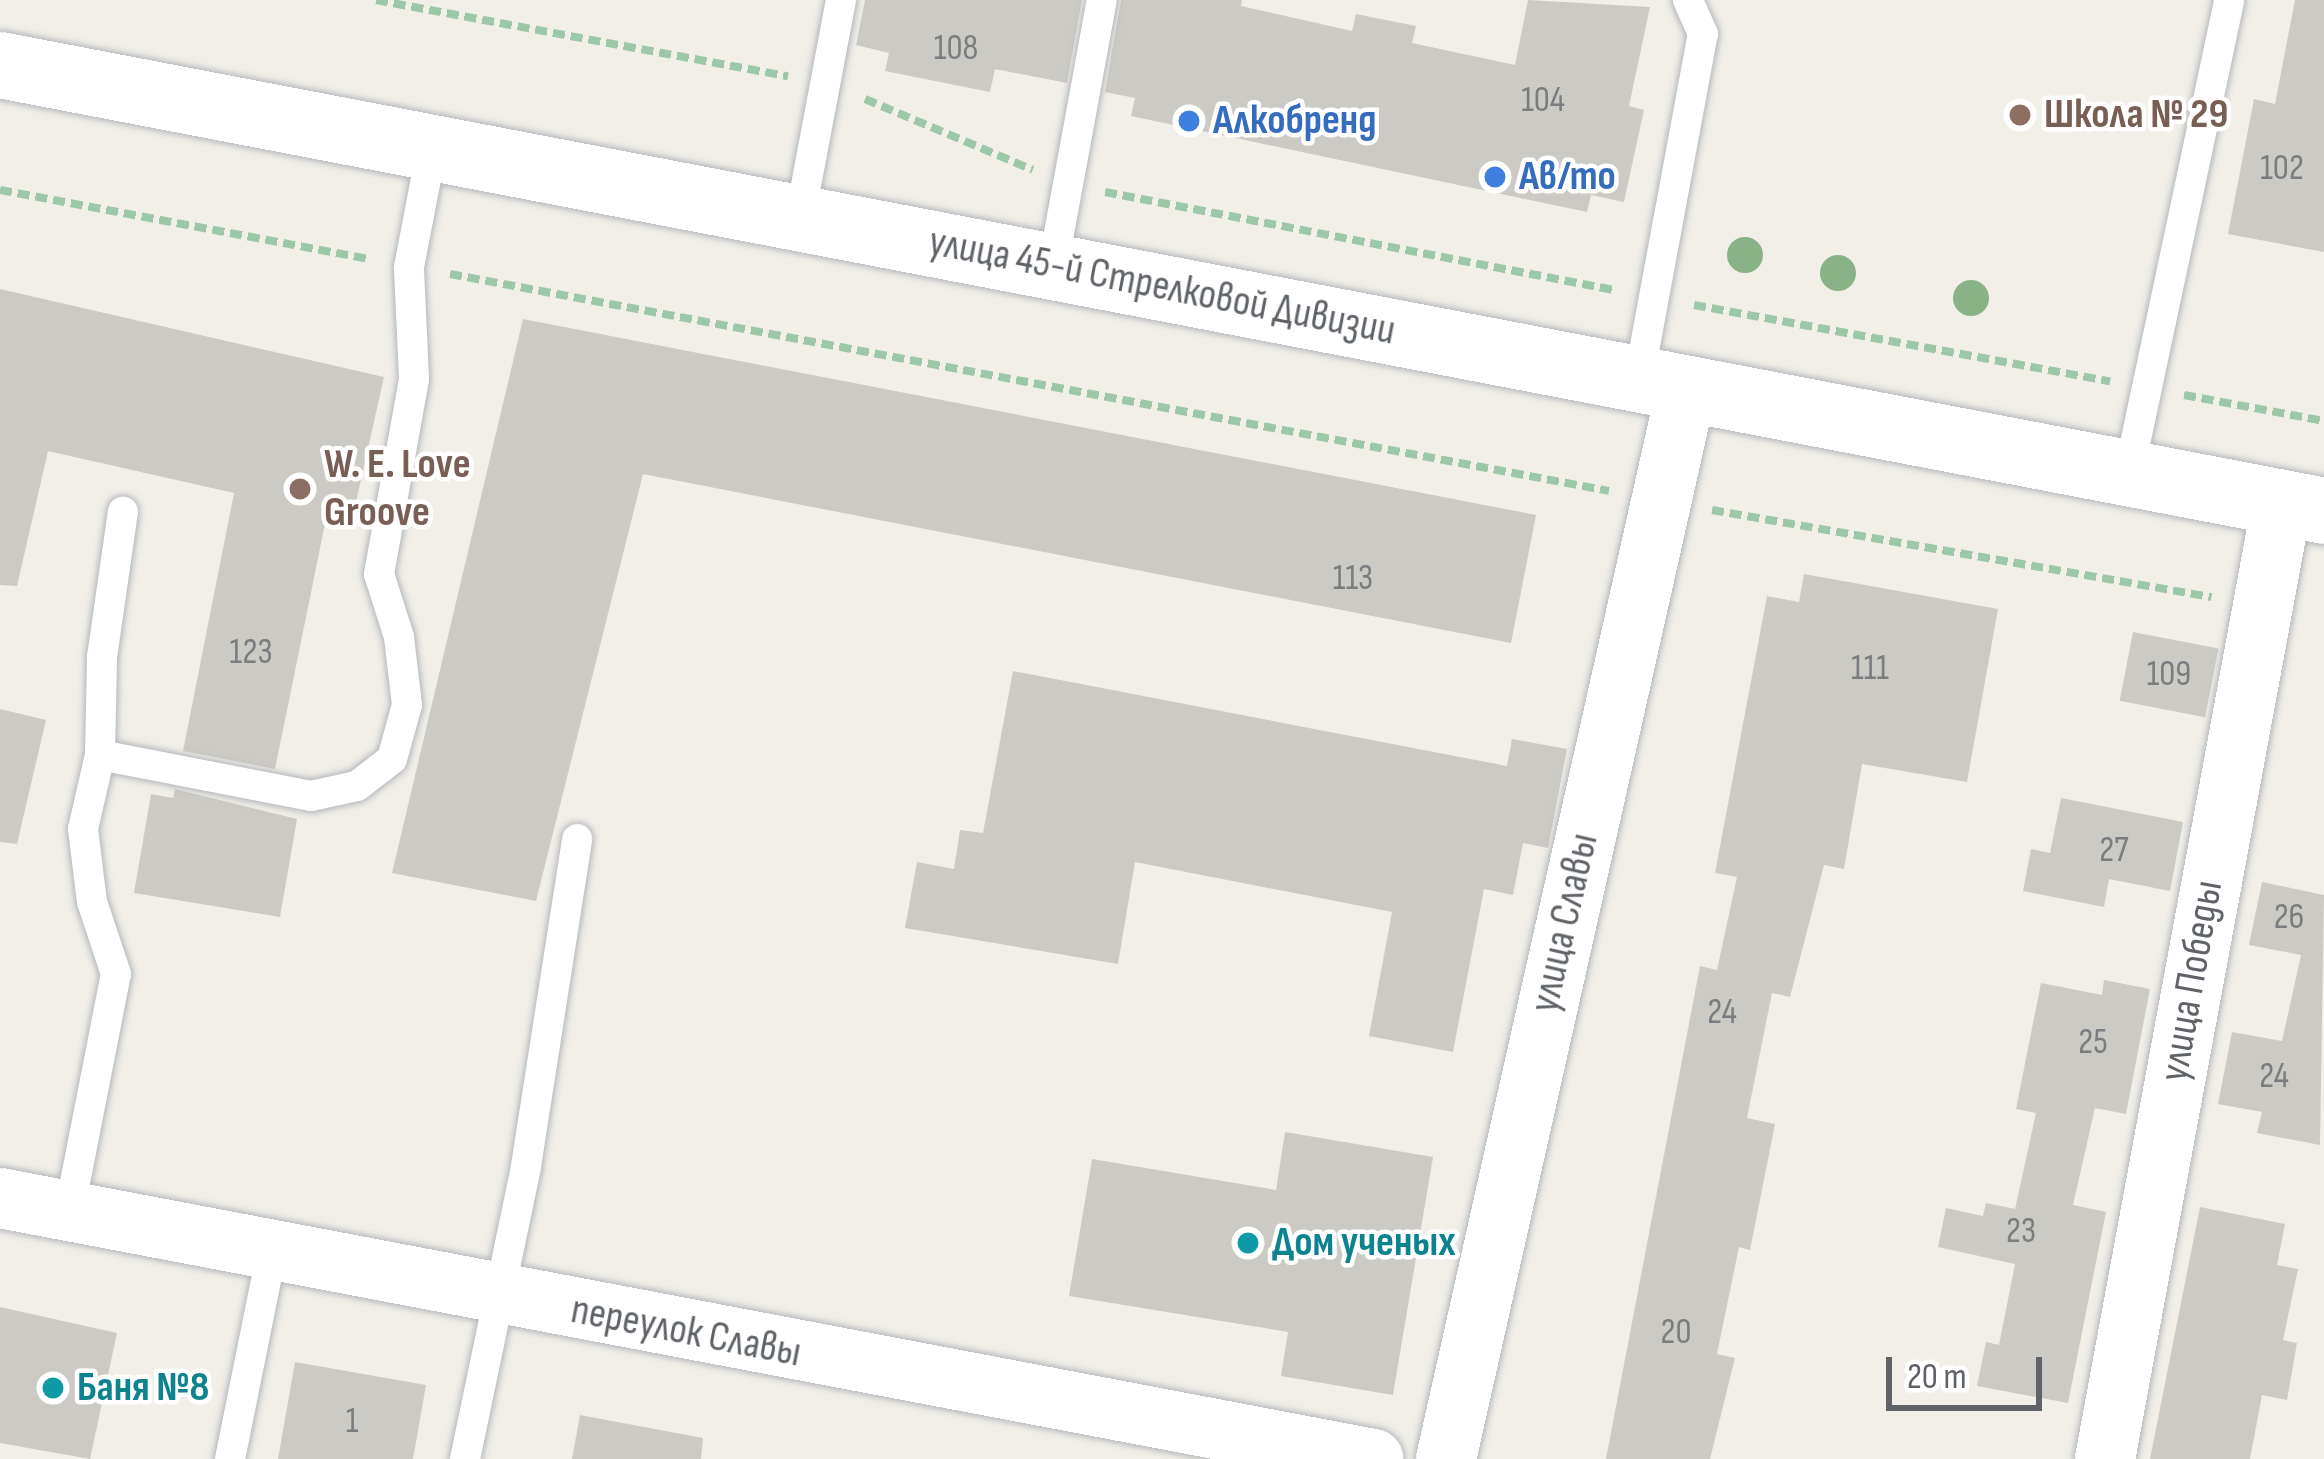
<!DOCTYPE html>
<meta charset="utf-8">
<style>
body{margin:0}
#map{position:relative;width:2324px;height:1459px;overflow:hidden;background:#f1efe8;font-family:"Sofia Sans Condensed",sans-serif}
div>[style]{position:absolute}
.building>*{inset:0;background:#cccac5;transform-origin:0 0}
.path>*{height:8px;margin-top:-4px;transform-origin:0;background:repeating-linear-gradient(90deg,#9cc7a9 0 12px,transparent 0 18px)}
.roads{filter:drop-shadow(0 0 3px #b5b8bc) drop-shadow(0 0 3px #b5b8bc)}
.lane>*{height:30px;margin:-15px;padding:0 15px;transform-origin:15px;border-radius:15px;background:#fff}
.street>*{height:60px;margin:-30px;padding:0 30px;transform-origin:30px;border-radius:30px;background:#fff}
.secondary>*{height:66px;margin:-33px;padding:0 33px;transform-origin:33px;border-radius:33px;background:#fff}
.trees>*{width:36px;height:36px;margin:-18px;border-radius:50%;background:#89b387}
.dots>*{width:33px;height:33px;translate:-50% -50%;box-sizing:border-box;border:6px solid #fff;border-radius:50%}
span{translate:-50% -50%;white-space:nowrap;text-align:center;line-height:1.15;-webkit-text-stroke:9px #fff;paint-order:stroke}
.number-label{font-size:36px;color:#7a7d7f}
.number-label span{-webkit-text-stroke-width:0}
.education-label{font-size:42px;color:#785e54;font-weight:700}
.left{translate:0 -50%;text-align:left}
.shop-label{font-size:42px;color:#366cbe;font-weight:700}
.street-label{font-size:42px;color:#5f6368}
.culture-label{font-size:42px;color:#0d838f;font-weight:700}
.scale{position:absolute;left:1886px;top:1357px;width:156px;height:54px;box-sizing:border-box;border:6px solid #5f6368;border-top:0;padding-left:15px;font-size:36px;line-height:42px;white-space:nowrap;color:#5f6368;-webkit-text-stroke:9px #fff;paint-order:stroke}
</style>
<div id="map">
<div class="building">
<i style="clip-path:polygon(865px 0,1082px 0,1067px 83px,995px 69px,990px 92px,885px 71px,889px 53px,856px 45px)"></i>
<i style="clip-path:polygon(1121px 0,1242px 0,1241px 6px,1352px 31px,1356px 14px,1416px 26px,1412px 43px,1515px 65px,1528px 0,1650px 7px,1629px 106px,1644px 110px,1624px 202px,1591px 195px,1587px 212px,1131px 116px,1135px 98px,1105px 92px)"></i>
<i style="clip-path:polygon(2295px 0,2324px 0,2324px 252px,2228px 234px,2254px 99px,2275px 104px)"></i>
<i style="clip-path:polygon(0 289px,384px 377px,352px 520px,327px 514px,275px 769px,183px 751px,234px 493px,48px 451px,17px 586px,0 585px)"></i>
<i style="clip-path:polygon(523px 319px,1536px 515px,1511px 643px,643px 474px,536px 901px,392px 873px)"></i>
<i style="clip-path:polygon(1804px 574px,1998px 609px,1967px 782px,1862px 764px,1844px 869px,1824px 865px,1790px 997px,1772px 993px,1747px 1118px,1775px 1124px,1750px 1250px,1739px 1247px,1717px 1354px,1735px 1358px,1710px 1459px,1606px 1459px,1700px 966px,1717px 970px,1737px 877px,1715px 873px,1767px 596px,1799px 602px)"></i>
<i style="left:2133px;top:632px;width:87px;height:70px;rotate:11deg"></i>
<i style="clip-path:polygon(1013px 671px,1507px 766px,1512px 739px,1567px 749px,1548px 848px,1523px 843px,1513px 895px,1484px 889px,1453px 1052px,1369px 1036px,1392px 912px,1135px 862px,1118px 964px,905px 928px,917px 862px,954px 869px,960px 830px,983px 833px)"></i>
<i style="clip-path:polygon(0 709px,46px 720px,17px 844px,0 842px)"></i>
<i style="clip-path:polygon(175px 789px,297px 819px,280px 917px,134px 893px,151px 794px,173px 798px)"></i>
<i style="clip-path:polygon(2061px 798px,2183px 822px,2170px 891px,2109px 879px,2104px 907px,2023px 891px,2031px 849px,2050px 853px)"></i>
<i style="clip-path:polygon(2262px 882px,2324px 895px,2320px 1145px,2257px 1133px,2262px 1112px,2218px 1104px,2232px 1032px,2282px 1041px,2301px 955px,2249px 945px)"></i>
<i style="clip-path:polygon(2104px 980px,2150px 989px,2126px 1114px,2095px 1108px,2073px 1205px,2106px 1212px,2068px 1403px,1977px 1386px,1986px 1342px,1999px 1345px,2015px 1264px,1938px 1247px,1946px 1208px,1983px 1216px,1986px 1203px,2015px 1209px,2036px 1113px,2016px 1109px,2041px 983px,2102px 995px)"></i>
<i style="clip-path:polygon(1285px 1132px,1433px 1157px,1393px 1395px,1281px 1376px,1288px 1332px,1069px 1296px,1092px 1159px,1276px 1190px)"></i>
<i style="clip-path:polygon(2200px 1207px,2285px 1224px,2277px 1265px,2298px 1269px,2283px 1340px,2297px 1343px,2287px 1400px,2262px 1395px,2250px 1459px,2150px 1459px)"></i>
<i style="clip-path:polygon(0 1307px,117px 1333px,90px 1459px,0 1443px)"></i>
<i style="clip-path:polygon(295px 1362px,426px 1385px,413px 1459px,278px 1459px)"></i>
<i style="clip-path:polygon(580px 1415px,703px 1438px,701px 1459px,572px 1459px)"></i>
</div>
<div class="path">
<i style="left:376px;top:0;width:419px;rotate:10.5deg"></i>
<i style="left:865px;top:99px;width:182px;rotate:22.9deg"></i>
<i style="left:0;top:190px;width:376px;rotate:10.6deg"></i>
<i style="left:1105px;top:192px;width:518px;rotate:10.9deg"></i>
<i style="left:450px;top:274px;width:1179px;rotate:10.6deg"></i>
<i style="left:1694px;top:305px;width:423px;rotate:10.4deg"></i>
<i style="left:2184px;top:395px;width:142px;rotate:10.5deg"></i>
<i style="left:1712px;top:510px;width:507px;rotate:9.89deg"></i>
</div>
<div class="roads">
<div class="lane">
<i style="left:800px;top:217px;width:221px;rotate:-79.3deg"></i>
<i style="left:1053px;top:266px;width:270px;rotate:-79.6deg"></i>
<i style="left:1639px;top:378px;width:350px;rotate:-79.5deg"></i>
<i style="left:1703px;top:34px;width:37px;rotate:-114deg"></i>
<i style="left:2129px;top:472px;width:482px;rotate:-78deg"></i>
<i style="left:100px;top:755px;width:215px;rotate:11deg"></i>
<i style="left:311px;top:796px;width:47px;rotate:-12.3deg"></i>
<i style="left:357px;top:786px;width:44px;rotate:-37.6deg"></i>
<i style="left:392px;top:759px;width:56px;rotate:-74.5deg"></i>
<i style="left:407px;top:705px;width:68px;rotate:-96.7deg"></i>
<i style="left:399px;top:637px;width:66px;rotate:-107.6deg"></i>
<i style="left:379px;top:574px;width:198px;rotate:-79.8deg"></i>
<i style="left:414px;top:379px;width:112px;rotate:-92.6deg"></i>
<i style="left:409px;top:267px;width:122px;rotate:-79.1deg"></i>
<i style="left:69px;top:1213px;width:244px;rotate:-78.9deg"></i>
<i style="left:116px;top:974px;width:76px;rotate:-108.4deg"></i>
<i style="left:92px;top:902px;width:74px;rotate:-97deg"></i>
<i style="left:83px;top:829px;width:76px;rotate:-77.1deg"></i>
<i style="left:100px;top:755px;width:98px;rotate:-88.8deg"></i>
<i style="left:102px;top:657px;width:147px;rotate:-81.8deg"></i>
<i style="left:230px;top:1459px;width:208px;rotate:-78.6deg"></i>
<i style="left:465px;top:1459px;width:299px;rotate:-78.2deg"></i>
<i style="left:526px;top:1166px;width:331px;rotate:-81.1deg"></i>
</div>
<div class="street">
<i style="left:0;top:1198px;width:1398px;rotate:10.76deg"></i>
<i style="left:1446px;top:1459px;width:1099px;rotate:-77.33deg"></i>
<i style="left:2105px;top:1459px;width:972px;rotate:-79.51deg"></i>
</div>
<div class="secondary">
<i style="left:0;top:65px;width:2366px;rotate:10.86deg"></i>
</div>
</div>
<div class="trees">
<i style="left:1745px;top:255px"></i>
<i style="left:1838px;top:273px"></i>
<i style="left:1971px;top:298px"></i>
</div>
<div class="dots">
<i style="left:2020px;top:115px;background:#8d6e63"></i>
<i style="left:1189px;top:121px;background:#3f7fe0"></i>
<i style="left:1495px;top:177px;background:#3f7fe0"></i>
<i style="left:300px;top:489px;background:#8d6e63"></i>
<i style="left:1248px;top:1243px;background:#0f9aa8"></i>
<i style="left:53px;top:1388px;background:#0f9aa8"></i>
</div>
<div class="number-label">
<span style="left:956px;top:49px">108</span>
<span style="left:1543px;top:101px">104</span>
<span style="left:2282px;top:169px">102</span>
<span style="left:1353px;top:579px">113</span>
<span style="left:251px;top:653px">123</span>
<span style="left:1870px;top:669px">111</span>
<span style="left:2169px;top:675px">109</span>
<span style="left:2114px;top:851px">27</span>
<span style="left:2289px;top:918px">26</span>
<span style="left:1722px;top:1013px">24</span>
<span style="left:2093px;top:1043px">25</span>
<span style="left:2274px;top:1077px">24</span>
<span style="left:2021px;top:1232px">23</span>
<span style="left:1676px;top:1333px">20</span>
<span style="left:352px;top:1422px">1</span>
</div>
<div class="education-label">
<span class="left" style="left:2044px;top:115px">Школа № 29</span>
<span class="left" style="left:324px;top:489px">W. E. Love<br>Groove</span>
</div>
<div class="shop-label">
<span class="left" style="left:1213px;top:121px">Алкобренд</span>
<span class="left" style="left:1519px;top:177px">Ав/то</span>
</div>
<div class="street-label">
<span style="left:1162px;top:287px;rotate:11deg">улица 45-й Стрелковой Дивизии</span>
<span style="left:1565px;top:923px;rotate:-77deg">улица Славы</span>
<span style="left:2192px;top:981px;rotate:-80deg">улица Победы</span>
<span style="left:686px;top:1332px;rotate:11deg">переулок Славы</span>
</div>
<div class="culture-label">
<span class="left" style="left:1272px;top:1243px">Дом ученых</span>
<span class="left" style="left:77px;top:1388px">Баня №8</span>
</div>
<div class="scale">20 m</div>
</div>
